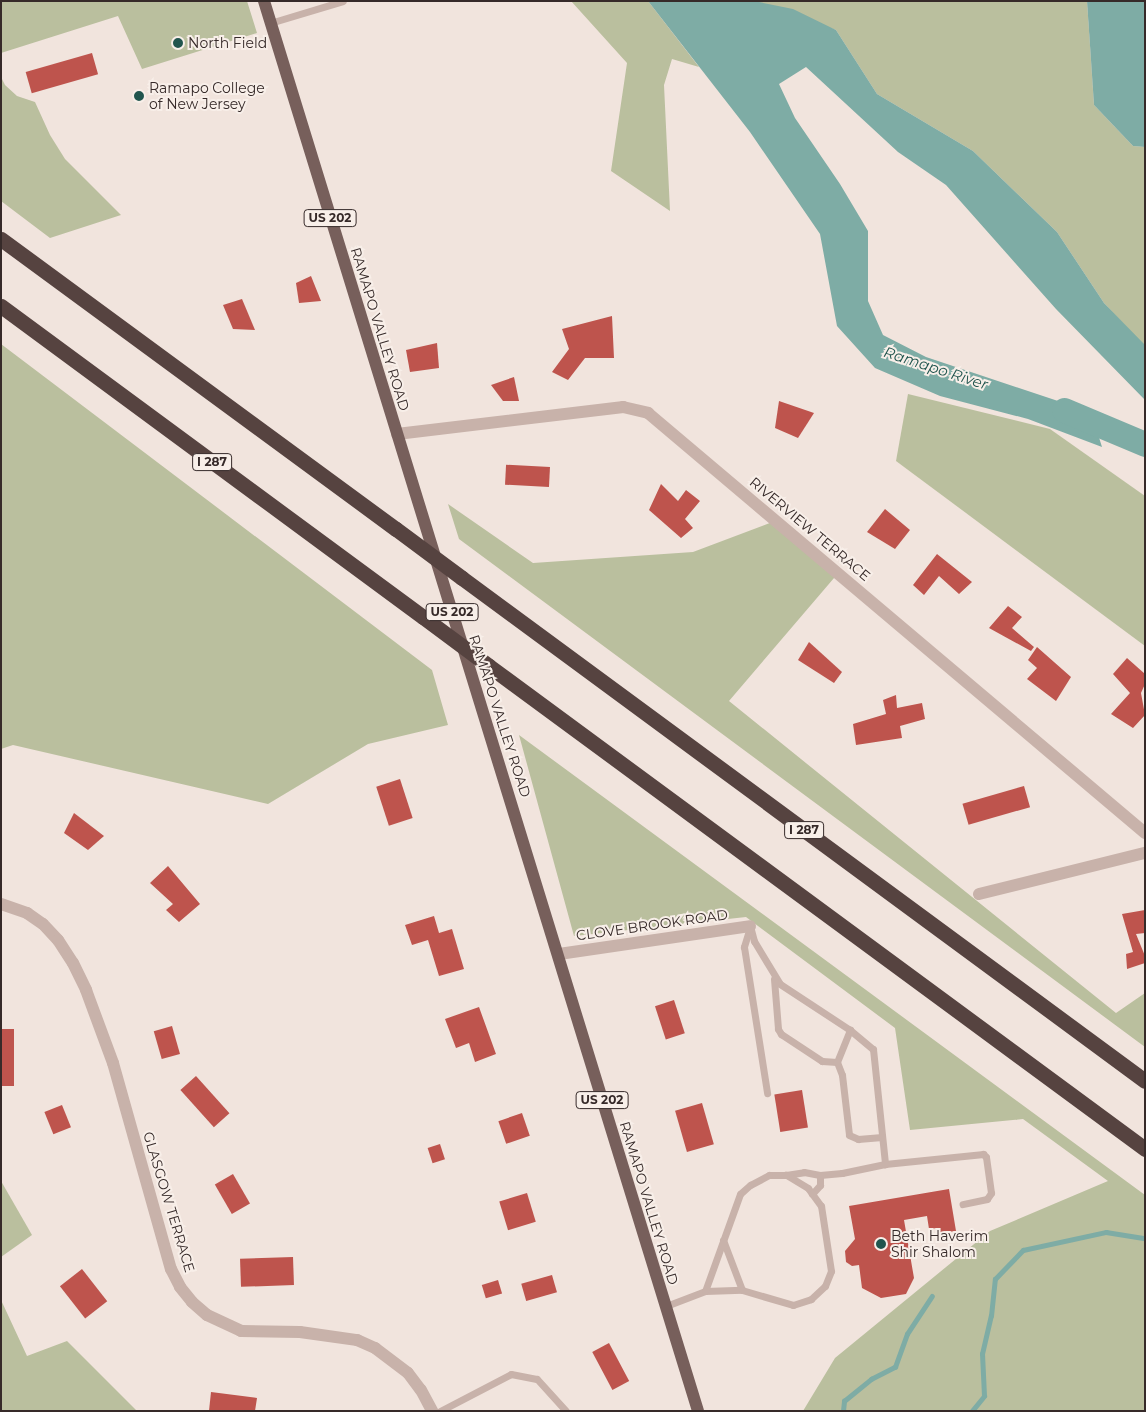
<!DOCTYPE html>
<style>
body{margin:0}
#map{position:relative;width:1146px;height:1412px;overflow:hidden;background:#f1e4dd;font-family:Montserrat,sans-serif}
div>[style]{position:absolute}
.green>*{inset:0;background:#babf9e}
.water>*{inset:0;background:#7eaca5}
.stream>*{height:4.5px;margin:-2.25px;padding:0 2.25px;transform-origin:2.25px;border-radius:2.25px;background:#7eaca5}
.river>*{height:25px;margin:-12.5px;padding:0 12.5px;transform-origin:12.5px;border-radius:12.5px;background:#7eaca5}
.building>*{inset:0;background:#be544d;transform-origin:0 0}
.lane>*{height:7px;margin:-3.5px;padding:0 3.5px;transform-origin:3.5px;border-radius:3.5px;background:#c8b2aa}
.street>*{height:12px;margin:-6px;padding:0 6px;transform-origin:6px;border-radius:6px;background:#c8b2aa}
.primary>*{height:12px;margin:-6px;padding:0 6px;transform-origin:6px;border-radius:6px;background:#775f5b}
.highway>*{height:15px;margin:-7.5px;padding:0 7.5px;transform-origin:7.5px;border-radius:7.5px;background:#564340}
.highway-bridge>*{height:15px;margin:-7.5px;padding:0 7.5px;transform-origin:7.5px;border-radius:7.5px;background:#564340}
.dots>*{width:14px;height:14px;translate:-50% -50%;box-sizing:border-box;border:2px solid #f8efe9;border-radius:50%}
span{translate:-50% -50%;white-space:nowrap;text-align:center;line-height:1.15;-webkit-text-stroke:4px #f8efe9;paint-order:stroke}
.shield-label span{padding:1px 4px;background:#f8efe9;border:1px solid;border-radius:4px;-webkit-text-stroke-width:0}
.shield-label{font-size:12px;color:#362a29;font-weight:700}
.poi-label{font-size:14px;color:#362a29}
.left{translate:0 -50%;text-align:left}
.street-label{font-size:14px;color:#362a29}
.water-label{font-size:15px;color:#21554e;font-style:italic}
.frame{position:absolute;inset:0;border:2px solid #362a29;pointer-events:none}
</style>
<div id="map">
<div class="green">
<i style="clip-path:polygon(1px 1px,247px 1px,257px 33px,142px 69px,118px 16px,1px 53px)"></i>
<i style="clip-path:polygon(571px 1px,648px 1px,699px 67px,672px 59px,664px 85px,670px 211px,611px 171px,627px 63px)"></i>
<i style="clip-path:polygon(754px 1px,1087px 1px,1094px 105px,1133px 146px,1145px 147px,1145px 347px,1104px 303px,1057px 232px,973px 151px,877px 94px,836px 30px)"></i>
<i style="clip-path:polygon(1px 77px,5px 85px,17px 96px,35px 102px,50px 135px,65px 159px,121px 215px,50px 238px,1px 201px)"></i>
<i style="clip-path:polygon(1px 344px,432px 670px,448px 725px,368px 744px,268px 804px,13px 745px,1px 749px)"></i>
<i style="clip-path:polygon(908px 394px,1050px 429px,1145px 496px,1145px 646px,896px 461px)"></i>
<i style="clip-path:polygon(448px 504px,533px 563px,693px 552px,775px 521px,840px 571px,729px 701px,1116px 1013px,1145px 993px,1145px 1047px,459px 539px)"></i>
<i style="clip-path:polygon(519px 735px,1145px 1195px,1145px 1411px,803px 1411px,835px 1358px,990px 1231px,1108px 1181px,1023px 1119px,910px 1130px,895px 1028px,746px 917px,574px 936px)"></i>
<i style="clip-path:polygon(1px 1181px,32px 1235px,1px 1257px)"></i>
<i style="clip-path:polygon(1px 1300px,27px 1356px,67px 1341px,137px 1411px,1px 1411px)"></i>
</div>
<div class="water">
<i style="clip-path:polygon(648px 1px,754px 1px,793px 9px,836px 30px,877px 94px,973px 151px,1057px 232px,1104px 303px,1145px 345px,1145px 400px,1056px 309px,946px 185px,898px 152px,806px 67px,779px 84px,795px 118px,840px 184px,868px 231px,868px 301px,883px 335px,926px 357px,1091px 412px,1102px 447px,1028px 419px,940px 396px,875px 368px,837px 326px,820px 234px,750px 132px)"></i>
<i style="clip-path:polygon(1087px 1px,1145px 1px,1145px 147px,1133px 146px,1094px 105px)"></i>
</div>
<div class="stream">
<i style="left:843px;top:1411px;width:10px;rotate:-84deg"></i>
<i style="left:844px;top:1401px;width:35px;rotate:-39deg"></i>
<i style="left:871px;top:1379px;width:27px;rotate:-27deg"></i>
<i style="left:895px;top:1367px;width:35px;rotate:-70deg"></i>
<i style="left:907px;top:1334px;width:45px;rotate:-56.7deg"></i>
<i style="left:972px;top:1411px;width:19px;rotate:-51deg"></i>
<i style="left:984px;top:1396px;width:42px;rotate:-92.7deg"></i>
<i style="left:982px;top:1354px;width:39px;rotate:-77deg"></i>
<i style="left:991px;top:1316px;width:37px;rotate:-84deg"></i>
<i style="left:995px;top:1279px;width:40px;rotate:-46deg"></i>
<i style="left:1023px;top:1250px;width:85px;rotate:-12.2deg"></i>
<i style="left:1106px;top:1232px;width:39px;rotate:9deg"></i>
</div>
<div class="river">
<i style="left:1064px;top:410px;width:88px;rotate:22.8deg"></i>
</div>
<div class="building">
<i style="left:92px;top:53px;width:22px;height:69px;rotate:74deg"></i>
<i style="clip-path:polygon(311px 276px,321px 301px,299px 303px,296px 283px)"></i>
<i style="clip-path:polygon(242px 299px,255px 330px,233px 329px,223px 305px)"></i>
<i style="clip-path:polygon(612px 316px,614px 358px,585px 358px,568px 380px,552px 372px,569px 349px,562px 329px)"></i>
<i style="clip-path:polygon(437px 343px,439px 368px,410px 372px,406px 350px)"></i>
<i style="clip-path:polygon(514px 377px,519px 401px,503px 401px,491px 385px)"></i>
<i style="clip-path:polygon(779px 401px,814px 413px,798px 438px,775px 428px)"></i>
<i style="left:550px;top:467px;width:20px;height:44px;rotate:93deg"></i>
<i style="clip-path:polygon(661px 484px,678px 501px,686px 490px,700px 501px,685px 519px,693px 528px,681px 538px,649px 510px)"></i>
<i style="clip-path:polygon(885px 509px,910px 530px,895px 549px,867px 532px)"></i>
<i style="clip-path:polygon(937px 554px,972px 582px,959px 594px,939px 576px,924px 595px,913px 585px)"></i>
<i style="clip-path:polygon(1008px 606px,1022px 617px,1012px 628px,1034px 647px,1031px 651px,989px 628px)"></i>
<i style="clip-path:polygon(809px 642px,842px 672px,834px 683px,798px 660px)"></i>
<i style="clip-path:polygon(1037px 647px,1071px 677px,1056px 701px,1027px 679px,1037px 668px,1028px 660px)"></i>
<i style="clip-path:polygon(1127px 658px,1145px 674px,1145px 684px,1141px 693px,1145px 715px,1133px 728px,1111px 714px,1130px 693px,1113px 674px)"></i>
<i style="clip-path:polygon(896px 695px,897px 708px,922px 703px,925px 719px,900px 726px,902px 738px,856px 745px,853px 724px,886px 714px,883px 700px)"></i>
<i style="left:400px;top:779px;width:41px;height:25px;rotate:72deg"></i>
<i style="left:1024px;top:786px;width:22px;height:64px;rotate:74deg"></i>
<i style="clip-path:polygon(74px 813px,104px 836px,88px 850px,64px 833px)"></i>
<i style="clip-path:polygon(168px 866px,200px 904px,179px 922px,166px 910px,173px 904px,150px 883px)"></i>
<i style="clip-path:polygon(1145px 910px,1145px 933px,1136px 934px,1145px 956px,1145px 963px,1127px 969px,1126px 954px,1133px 952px,1122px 914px)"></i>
<i style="clip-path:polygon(434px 916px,439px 933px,452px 929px,464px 969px,439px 976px,428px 940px,412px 945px,405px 925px)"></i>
<i style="left:674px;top:1000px;width:35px;height:20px;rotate:72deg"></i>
<i style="clip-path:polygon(479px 1007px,496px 1054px,475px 1062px,469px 1043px,456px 1048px,445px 1019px)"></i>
<i style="left:172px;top:1026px;width:29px;height:19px;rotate:74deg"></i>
<i style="left:1px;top:1029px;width:13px;height:57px"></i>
<i style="left:196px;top:1076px;width:50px;height:21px;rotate:48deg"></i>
<i style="left:802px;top:1090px;width:38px;height:28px;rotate:81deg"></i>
<i style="left:702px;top:1103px;width:43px;height:28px;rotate:74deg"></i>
<i style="left:62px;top:1105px;width:24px;height:19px;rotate:68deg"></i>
<i style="left:522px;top:1113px;width:24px;height:25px;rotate:71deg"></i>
<i style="left:440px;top:1144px;width:16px;height:13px;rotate:72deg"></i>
<i style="left:233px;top:1174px;width:34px;height:21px;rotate:60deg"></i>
<i style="clip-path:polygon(949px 1189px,956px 1231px,938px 1233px,937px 1228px,929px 1229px,927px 1216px,904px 1220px,914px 1278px,906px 1294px,881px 1298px,862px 1288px,859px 1265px,852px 1266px,846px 1262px,845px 1251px,855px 1239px,849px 1206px)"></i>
<i style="left:527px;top:1193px;width:30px;height:29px;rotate:73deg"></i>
<i style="left:293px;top:1257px;width:28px;height:53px;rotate:88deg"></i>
<i style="left:82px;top:1269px;width:41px;height:28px;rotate:52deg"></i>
<i style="left:552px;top:1275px;width:18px;height:32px;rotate:74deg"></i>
<i style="left:498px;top:1280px;width:14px;height:17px;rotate:73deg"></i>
<i style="left:609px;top:1343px;width:43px;height:19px;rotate:62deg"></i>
<i style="clip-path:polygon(211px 1392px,257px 1398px,255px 1411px,209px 1411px)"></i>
</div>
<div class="lane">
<i style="left:270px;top:23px;width:76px;rotate:-16.8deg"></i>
<i style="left:750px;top:926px;width:16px;rotate:75deg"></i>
<i style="left:754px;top:941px;width:50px;rotate:58.8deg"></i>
<i style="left:780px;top:984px;width:84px;rotate:33.3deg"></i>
<i style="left:850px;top:1030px;width:30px;rotate:40deg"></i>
<i style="left:873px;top:1049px;width:116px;rotate:84deg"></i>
<i style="left:885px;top:1164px;width:99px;rotate:-5.8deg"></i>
<i style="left:983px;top:1154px;width:4px;rotate:45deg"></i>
<i style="left:986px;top:1157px;width:36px;rotate:82deg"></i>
<i style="left:991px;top:1193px;width:7px;rotate:124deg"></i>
<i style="left:987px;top:1199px;width:25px;rotate:168deg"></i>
<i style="left:750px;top:927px;width:21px;rotate:107deg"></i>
<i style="left:744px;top:947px;width:148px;rotate:81deg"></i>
<i style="left:774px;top:979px;width:50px;rotate:85.4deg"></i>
<i style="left:778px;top:1029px;width:6px;rotate:59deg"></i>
<i style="left:781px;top:1034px;width:49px;rotate:33.4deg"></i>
<i style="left:822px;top:1061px;width:15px;rotate:4deg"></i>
<i style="left:837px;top:1062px;width:14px;rotate:69deg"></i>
<i style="left:842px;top:1075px;width:60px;rotate:83.3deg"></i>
<i style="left:849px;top:1135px;width:10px;rotate:24deg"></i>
<i style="left:858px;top:1139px;width:24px;rotate:-5deg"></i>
<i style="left:837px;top:1062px;width:35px;rotate:-68deg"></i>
<i style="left:786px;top:1175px;width:18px;rotate:-9deg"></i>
<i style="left:804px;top:1172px;width:16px;rotate:11deg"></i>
<i style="left:820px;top:1175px;width:22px;rotate:-5deg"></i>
<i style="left:842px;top:1173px;width:44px;rotate:-11.8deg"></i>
<i style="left:812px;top:1194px;width:12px;rotate:-48deg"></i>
<i style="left:820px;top:1185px;width:10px;rotate:-90deg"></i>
<i style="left:723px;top:1240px;width:53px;rotate:69.2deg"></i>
<i style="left:666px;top:1306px;width:42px;rotate:-21deg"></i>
<i style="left:705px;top:1291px;width:37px;rotate:-2deg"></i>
<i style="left:742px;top:1290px;width:53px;rotate:16.4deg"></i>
<i style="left:793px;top:1305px;width:19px;rotate:-18deg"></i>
<i style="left:811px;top:1299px;width:19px;rotate:-43deg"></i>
<i style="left:825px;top:1286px;width:16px;rotate:-68deg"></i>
<i style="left:831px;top:1271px;width:66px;rotate:-98.7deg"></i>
<i style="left:821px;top:1206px;width:22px;rotate:-126deg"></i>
<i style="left:808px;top:1188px;width:26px;rotate:-149deg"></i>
<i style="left:786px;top:1175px;width:17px;rotate:180deg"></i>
<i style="left:769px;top:1175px;width:21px;rotate:152deg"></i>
<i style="left:750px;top:1185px;width:13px;rotate:138deg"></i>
<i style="left:740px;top:1194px;width:103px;rotate:109.8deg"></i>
<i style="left:440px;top:1411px;width:80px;rotate:-27.5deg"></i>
<i style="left:511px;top:1374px;width:26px;rotate:11deg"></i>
<i style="left:537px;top:1379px;width:43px;rotate:47.8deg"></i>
</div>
<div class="street">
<i style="left:397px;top:434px;width:228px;rotate:-6.8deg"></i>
<i style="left:623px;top:407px;width:26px;rotate:13deg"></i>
<i style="left:648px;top:413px;width:651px;rotate:40.2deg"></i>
<i style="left:979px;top:894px;width:171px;rotate:-13.9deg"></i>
<i style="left:1px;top:904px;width:28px;rotate:19deg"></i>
<i style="left:27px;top:913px;width:19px;rotate:35deg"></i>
<i style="left:43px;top:924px;width:22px;rotate:47deg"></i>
<i style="left:58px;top:940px;width:27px;rotate:57deg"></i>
<i style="left:73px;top:963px;width:30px;rotate:64deg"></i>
<i style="left:86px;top:990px;width:78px;rotate:69.7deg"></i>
<i style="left:113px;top:1063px;width:214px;rotate:74.3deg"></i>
<i style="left:171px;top:1269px;width:20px;rotate:63deg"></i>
<i style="left:180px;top:1287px;width:19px;rotate:51deg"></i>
<i style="left:192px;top:1302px;width:20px;rotate:41deg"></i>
<i style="left:207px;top:1315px;width:38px;rotate:25deg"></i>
<i style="left:241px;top:1331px;width:59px;rotate:1deg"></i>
<i style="left:300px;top:1332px;width:58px;rotate:8deg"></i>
<i style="left:357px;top:1340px;width:20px;rotate:24deg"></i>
<i style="left:375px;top:1348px;width:41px;rotate:37.1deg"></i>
<i style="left:408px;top:1373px;width:21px;rotate:53deg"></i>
<i style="left:421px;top:1390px;width:24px;rotate:62deg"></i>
<i style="left:559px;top:954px;width:193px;rotate:-8.3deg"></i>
</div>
<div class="primary">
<i style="left:264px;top:1px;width:1475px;rotate:72.89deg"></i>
</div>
<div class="highway">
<i style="left:1px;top:239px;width:490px;rotate:36.3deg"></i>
<i style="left:1px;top:306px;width:524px;rotate:36.39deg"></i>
<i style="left:462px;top:578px;width:848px;rotate:36.37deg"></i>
<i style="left:489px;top:666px;width:815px;rotate:36.36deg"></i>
</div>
<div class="highway-bridge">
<i style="left:396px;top:529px;width:82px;rotate:36.6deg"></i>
<i style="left:423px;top:617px;width:82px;rotate:36.6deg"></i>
</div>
<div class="dots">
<i style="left:178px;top:43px;background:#21554e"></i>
<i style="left:139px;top:96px;background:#21554e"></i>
<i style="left:881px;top:1244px;background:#21554e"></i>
</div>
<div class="shield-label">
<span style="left:330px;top:218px">US 202</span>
<span style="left:212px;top:462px">I 287</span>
<span style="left:452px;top:612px">US 202</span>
<span style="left:804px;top:830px">I 287</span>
<span style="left:602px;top:1100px">US 202</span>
</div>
<div class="poi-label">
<span class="left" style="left:188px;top:43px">North Field</span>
<span class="left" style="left:149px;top:96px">Ramapo College<br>of New Jersey</span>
<span class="left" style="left:891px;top:1244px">Beth Haverim<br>Shir Shalom</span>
</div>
<div class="street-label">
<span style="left:380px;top:329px;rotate:73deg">RAMAPO VALLEY ROAD</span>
<span style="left:810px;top:529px;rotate:40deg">RIVERVIEW TERRACE</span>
<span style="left:500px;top:716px;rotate:72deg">RAMAPO VALLEY ROAD</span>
<span style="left:652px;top:925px;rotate:-8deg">CLOVE BROOK ROAD</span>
<span style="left:169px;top:1202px;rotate:73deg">GLASGOW TERRACE</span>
<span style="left:649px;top:1203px;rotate:73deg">RAMAPO VALLEY ROAD</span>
</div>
<div class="water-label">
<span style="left:936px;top:368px;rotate:18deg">Ramapo River</span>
</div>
<div class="frame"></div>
</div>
